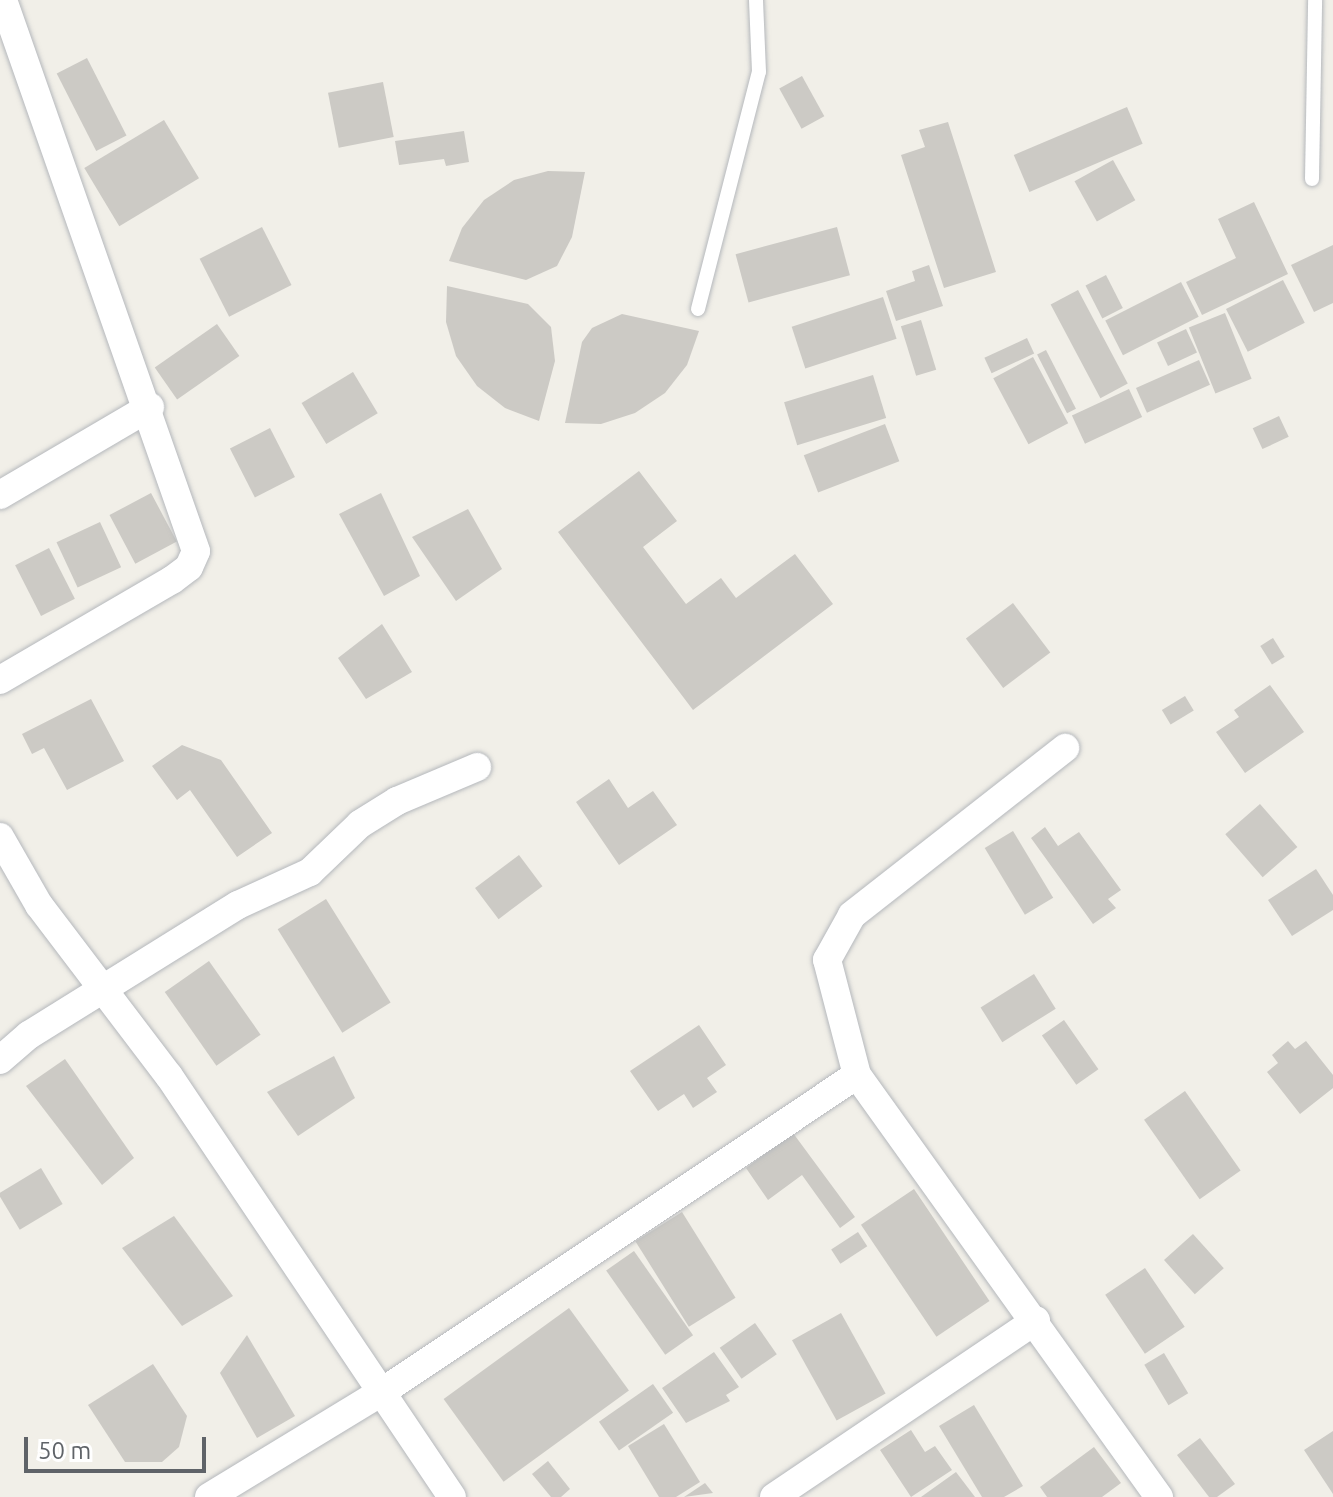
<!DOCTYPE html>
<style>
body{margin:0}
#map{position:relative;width:1333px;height:1497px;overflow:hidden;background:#f1efe8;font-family:Ubuntu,sans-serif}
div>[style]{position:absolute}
.building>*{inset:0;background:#cccac5;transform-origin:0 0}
.roads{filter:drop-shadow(0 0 2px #b5b8bc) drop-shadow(0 0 2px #b5b8bc)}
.lane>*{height:14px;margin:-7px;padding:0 7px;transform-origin:7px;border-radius:7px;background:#fff}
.street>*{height:28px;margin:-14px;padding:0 14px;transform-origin:14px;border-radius:14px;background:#fff}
span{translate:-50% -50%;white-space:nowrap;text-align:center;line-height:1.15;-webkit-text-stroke:6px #fff;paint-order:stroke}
.scale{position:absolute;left:24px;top:1437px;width:182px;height:36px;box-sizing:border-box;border:4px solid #5f6368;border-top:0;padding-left:10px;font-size:24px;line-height:28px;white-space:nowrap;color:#5f6368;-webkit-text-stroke:6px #fff;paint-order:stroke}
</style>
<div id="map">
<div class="building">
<i style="left:87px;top:58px;width:87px;height:34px;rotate:63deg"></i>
<i style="left:802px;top:76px;width:46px;height:26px;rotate:61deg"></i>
<i style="left:383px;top:82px;width:56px;height:56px;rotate:79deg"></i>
<i style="left:1127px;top:107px;width:40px;height:123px;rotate:67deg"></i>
<i style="left:164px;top:120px;width:68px;height:93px;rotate:59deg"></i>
<i style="clip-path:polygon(948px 122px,996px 272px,944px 288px,901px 155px,925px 147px,919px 130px)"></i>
<i style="clip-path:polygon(464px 131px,469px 162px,446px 166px,444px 159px,399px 165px,395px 141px)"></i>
<i style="left:1113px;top:160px;width:46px;height:44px;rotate:61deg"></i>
<i style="clip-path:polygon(548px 171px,585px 172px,572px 237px,557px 266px,526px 280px,449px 261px,462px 228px,484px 200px,514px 180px)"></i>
<i style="clip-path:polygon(1254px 202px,1288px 274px,1202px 315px,1186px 282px,1236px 258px,1218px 219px)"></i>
<i style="left:262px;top:227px;width:65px;height:70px;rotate:63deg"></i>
<i style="left:837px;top:227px;width:50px;height:105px;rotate:75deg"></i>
<i style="clip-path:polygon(1333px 245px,1333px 303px,1314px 312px,1291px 265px)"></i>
<i style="clip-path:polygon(929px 265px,943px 306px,896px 321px,886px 291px,915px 281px,912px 271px)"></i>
<i style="left:1106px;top:275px;width:37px;height:23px;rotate:63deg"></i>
<i style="left:1283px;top:280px;width:48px;height:64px;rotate:63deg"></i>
<i style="left:1181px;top:282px;width:39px;height:85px;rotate:63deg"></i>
<i style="clip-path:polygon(447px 286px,528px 304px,551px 327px,555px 361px,539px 421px,505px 408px,477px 386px,456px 356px,446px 322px)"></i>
<i style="left:1078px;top:290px;width:106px;height:31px;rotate:62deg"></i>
<i style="left:883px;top:297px;width:44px;height:96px;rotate:72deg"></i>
<i style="left:1225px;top:313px;width:71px;height:39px;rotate:68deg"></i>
<i style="clip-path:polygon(622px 314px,699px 331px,687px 365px,665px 393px,635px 413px,601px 424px,565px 423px,582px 342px,592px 328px)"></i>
<i style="left:921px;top:320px;width:52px;height:21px;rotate:73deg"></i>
<i style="left:217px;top:324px;width:39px;height:76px;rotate:55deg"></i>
<i style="left:1186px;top:329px;width:26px;height:32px;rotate:65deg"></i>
<i style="left:1027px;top:338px;width:17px;height:47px;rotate:65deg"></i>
<i style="left:1046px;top:350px;width:66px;height:10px;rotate:63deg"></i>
<i style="left:1033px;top:357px;width:75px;height:45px;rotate:62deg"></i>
<i style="left:1199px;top:360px;width:27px;height:69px;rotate:66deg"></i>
<i style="left:353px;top:372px;width:48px;height:60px;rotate:59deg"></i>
<i style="left:873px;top:375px;width:45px;height:93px;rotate:73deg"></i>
<i style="left:1129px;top:389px;width:31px;height:63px;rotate:65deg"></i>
<i style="left:1279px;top:416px;width:23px;height:29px;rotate:65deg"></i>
<i style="left:885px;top:424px;width:40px;height:87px;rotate:69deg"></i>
<i style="left:270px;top:428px;width:55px;height:45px;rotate:63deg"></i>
<i style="clip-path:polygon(639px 471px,677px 521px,643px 547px,686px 604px,721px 578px,736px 598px,795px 554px,833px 604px,693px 710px,558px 532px)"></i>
<i style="left:151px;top:493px;width:55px;height:47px;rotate:62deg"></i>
<i style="clip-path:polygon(381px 493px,420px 576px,384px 596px,339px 514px)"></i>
<i style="clip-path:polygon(468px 509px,502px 569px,456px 601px,412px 537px)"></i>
<i style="left:100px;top:522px;width:50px;height:48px;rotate:65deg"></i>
<i style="left:49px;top:548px;width:57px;height:38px;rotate:63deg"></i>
<i style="left:1013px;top:603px;width:62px;height:59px;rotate:53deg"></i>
<i style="clip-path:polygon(382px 624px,412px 672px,366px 699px,338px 658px)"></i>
<i style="left:1273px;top:638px;width:22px;height:15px;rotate:58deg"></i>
<i style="clip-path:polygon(1270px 685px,1304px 732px,1245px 773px,1216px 732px,1239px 717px,1234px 710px)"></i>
<i style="left:1185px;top:696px;width:17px;height:27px;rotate:59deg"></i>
<i style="clip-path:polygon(91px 699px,124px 761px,67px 790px,44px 748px,32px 754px,22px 734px)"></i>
<i style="clip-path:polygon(182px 745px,221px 760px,272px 833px,237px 857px,190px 790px,177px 800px,152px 766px)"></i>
<i style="clip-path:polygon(609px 779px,628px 808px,653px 791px,677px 825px,619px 865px,576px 802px)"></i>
<i style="left:1260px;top:804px;width:57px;height:46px;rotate:49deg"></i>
<i style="clip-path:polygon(1045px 827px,1058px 846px,1079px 832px,1121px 890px,1108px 899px,1116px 908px,1093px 924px,1031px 838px)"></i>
<i style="left:1013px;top:831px;width:78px;height:33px;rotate:59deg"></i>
<i style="left:519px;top:855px;width:39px;height:55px;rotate:53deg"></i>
<i style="clip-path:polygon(1316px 869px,1333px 895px,1333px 910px,1292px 936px,1268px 900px)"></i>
<i style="left:326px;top:899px;width:122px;height:57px;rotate:58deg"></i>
<i style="left:209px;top:961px;width:90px;height:54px;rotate:55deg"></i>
<i style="left:1034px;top:974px;width:41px;height:63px;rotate:58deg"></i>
<i style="left:1064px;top:1020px;width:60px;height:27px;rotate:55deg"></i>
<i style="clip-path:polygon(699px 1025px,726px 1065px,707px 1078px,717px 1092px,693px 1108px,684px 1094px,658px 1111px,630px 1071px)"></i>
<i style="clip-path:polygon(1288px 1041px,1295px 1049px,1306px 1041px,1333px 1075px,1333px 1088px,1300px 1114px,1267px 1072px,1278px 1063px,1272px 1055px)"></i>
<i style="clip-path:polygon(334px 1056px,355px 1098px,298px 1136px,267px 1092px)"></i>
<i style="clip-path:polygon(65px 1059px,134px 1158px,102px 1185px,26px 1086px)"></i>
<i style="left:1185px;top:1091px;width:97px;height:50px;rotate:55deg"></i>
<i style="clip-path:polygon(793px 1133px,855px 1217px,840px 1228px,802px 1175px,768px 1200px,746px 1168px)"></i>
<i style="left:41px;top:1168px;width:42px;height:50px;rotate:59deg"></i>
<i style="left:914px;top:1189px;width:135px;height:64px;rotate:56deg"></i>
<i style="left:682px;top:1212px;width:101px;height:55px;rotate:58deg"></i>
<i style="clip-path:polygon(174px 1216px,233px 1296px,182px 1326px,122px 1248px)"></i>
<i style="left:858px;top:1232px;width:17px;height:32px;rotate:57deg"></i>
<i style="left:1193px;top:1234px;width:46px;height:39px;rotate:48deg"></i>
<i style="left:634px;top:1251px;width:103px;height:34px;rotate:55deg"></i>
<i style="left:1145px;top:1268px;width:71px;height:48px;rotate:56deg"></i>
<i style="left:569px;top:1308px;width:102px;height:155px;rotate:54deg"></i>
<i style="left:841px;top:1313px;width:92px;height:56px;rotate:61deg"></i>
<i style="left:755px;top:1323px;width:38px;height:43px;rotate:55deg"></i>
<i style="clip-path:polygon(247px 1335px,295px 1416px,257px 1438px,220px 1373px)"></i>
<i style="clip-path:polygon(714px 1352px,739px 1387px,726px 1395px,730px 1401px,686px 1423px,662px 1388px)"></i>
<i style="left:1164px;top:1353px;width:47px;height:23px;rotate:59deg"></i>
<i style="clip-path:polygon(153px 1364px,187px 1416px,179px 1447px,162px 1462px,125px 1462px,88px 1405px)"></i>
<i style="left:653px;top:1384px;width:35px;height:66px;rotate:55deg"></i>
<i style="clip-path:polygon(974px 1405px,1023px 1486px,1004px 1497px,982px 1497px,939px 1426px)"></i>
<i style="clip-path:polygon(664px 1424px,700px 1482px,676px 1497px,659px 1497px,628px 1446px)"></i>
<i style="clip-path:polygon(911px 1430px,925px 1452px,935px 1446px,952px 1470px,911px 1497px,880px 1450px)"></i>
<i style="clip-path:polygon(1333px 1431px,1333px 1494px,1304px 1450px)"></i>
<i style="clip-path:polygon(1200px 1438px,1235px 1484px,1217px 1497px,1209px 1497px,1177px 1455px)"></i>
<i style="clip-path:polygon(1094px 1447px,1121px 1483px,1102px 1497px,1047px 1497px,1040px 1487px)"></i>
<i style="clip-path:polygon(548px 1461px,570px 1489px,561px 1497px,551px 1497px,532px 1474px)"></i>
<i style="clip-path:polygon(956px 1472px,975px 1497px,921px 1497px)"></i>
<i style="clip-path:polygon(705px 1483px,713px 1493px,684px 1497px)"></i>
</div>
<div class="roads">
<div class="lane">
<i style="left:1312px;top:179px;width:179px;rotate:-89deg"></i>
<i style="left:698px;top:309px;width:245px;rotate:-75.6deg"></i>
<i style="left:759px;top:72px;width:72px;rotate:-92.4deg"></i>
</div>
<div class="street">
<i style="left:0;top:495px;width:174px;rotate:-30.4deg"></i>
<i style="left:0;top:680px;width:199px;rotate:-30.2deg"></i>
<i style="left:172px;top:580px;width:21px;rotate:-37deg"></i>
<i style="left:189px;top:567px;width:17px;rotate:-66deg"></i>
<i style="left:196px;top:551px;width:584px;rotate:-109.3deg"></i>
<i style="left:0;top:837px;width:78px;rotate:60.2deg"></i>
<i style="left:39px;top:905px;width:215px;rotate:52.8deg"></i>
<i style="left:169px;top:1076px;width:507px;rotate:56.09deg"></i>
<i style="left:0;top:1060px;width:38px;rotate:-41deg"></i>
<i style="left:29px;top:1035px;width:246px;rotate:-31.9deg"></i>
<i style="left:238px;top:905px;width:79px;rotate:-24.6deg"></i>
<i style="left:310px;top:872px;width:69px;rotate:-43.8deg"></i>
<i style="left:360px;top:824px;width:44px;rotate:-31.9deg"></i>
<i style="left:397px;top:801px;width:87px;rotate:-23deg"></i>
<i style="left:857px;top:1075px;width:119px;rotate:-104.6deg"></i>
<i style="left:827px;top:960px;width:51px;rotate:-60.9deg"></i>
<i style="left:852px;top:915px;width:271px;rotate:-38.1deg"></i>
<i style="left:209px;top:1497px;width:202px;rotate:-31.3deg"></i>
<i style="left:382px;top:1392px;width:571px;rotate:-33.72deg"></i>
<i style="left:857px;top:1075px;width:519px;rotate:54.41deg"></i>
<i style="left:774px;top:1497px;width:316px;rotate:-34deg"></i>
</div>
</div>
<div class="scale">50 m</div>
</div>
